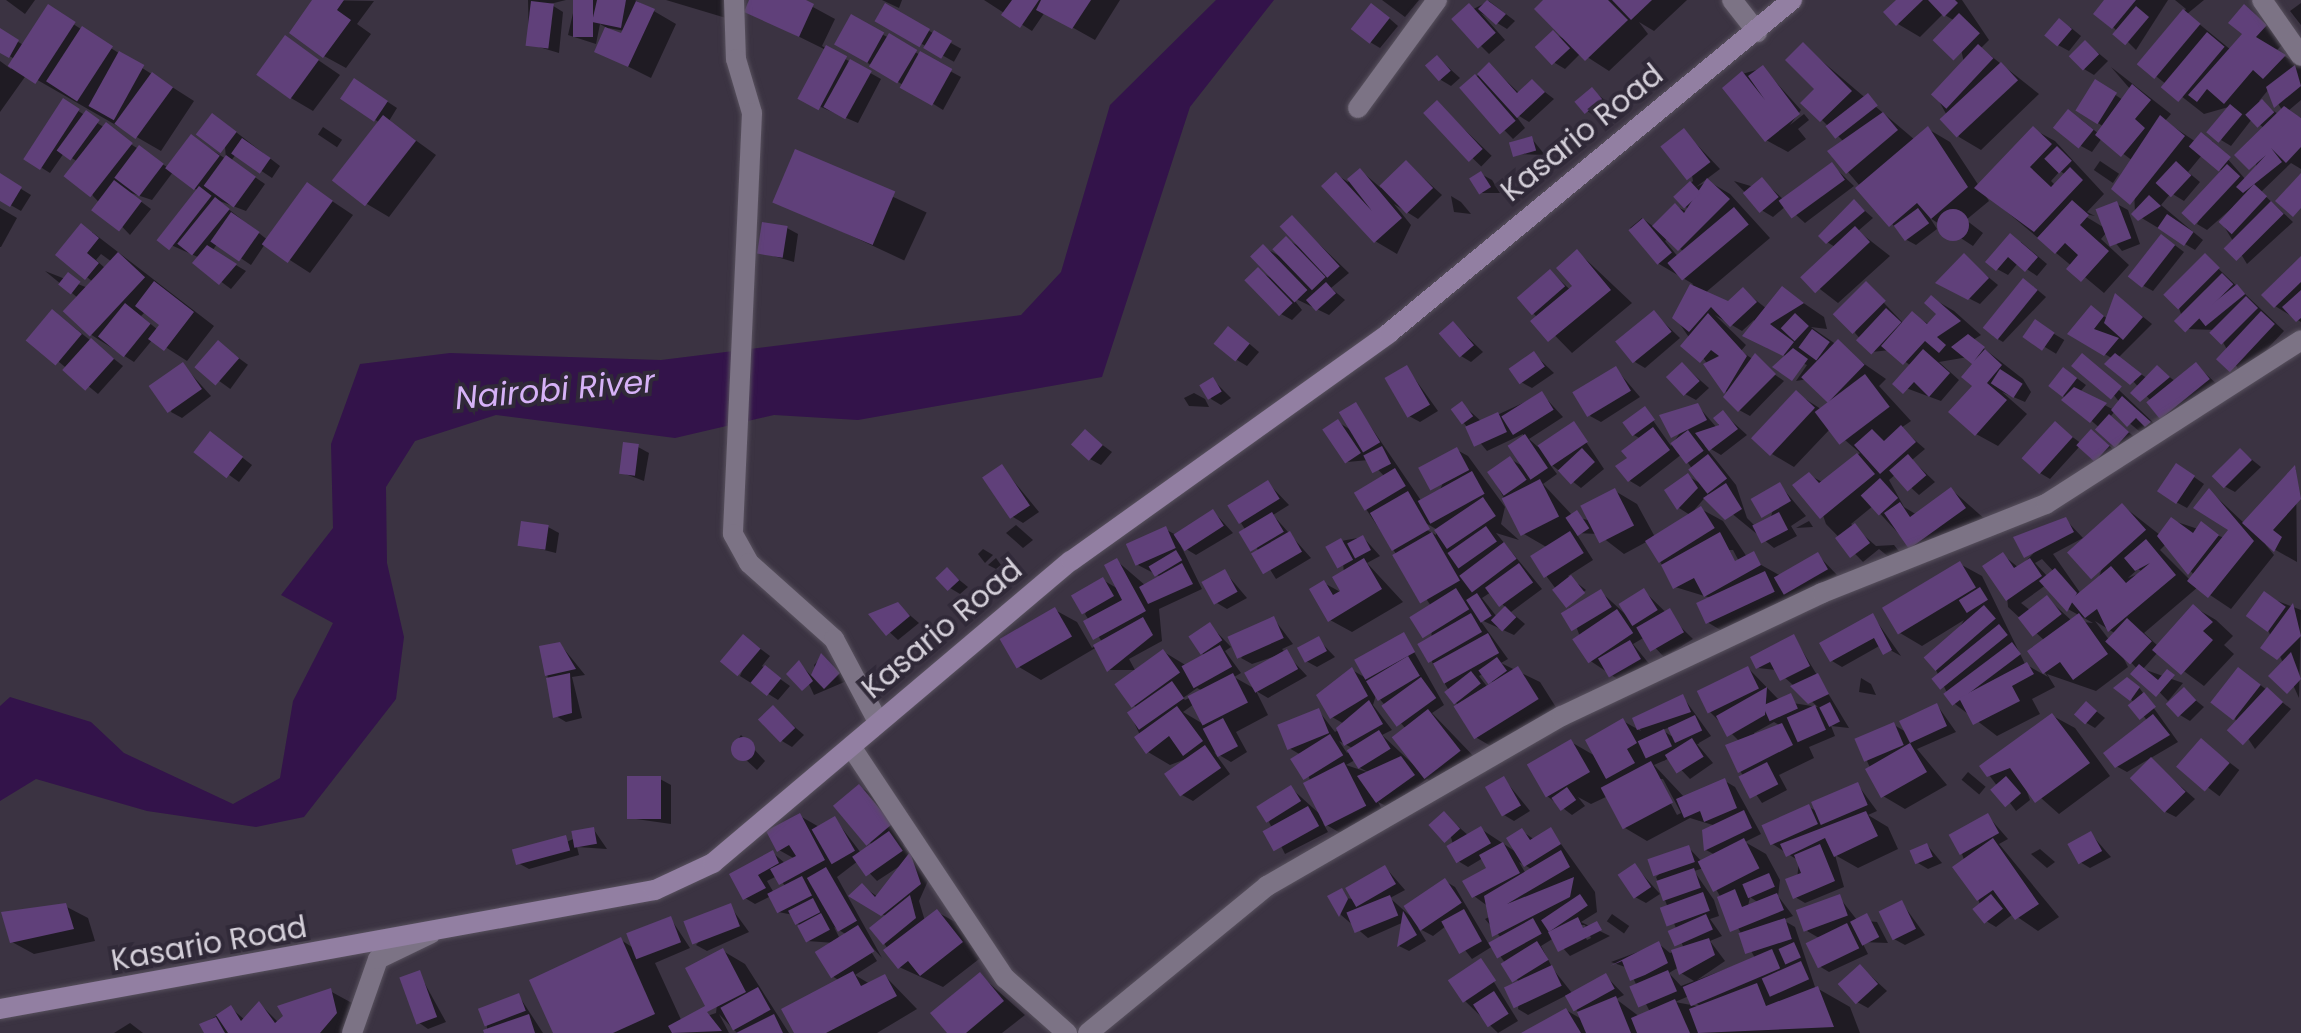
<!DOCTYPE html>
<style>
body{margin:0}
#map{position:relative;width:2301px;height:1033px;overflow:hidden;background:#3b3342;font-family:Poppins,sans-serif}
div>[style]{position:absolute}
.water>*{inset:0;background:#33134a}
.shadow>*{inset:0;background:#0007;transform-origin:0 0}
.building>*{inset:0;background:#60407a;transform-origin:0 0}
.round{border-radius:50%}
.roads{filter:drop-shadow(0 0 2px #58515e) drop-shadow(0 0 2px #58515e)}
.street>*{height:20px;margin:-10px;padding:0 10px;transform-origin:10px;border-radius:10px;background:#7c7385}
.secondary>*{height:20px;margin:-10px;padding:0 10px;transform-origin:10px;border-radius:10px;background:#927fa2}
span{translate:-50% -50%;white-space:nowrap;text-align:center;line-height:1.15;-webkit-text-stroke:8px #302938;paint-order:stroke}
.street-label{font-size:30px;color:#d5d0da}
.water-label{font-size:32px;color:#d6b2f7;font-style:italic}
</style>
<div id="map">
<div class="water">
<i style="clip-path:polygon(1216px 0,1274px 0,1190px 107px,1102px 377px,858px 420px,774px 415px,675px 438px,496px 415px,415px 441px,386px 487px,387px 563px,404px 637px,396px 699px,304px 817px,256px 827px,147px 811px,36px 779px,0 801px,0 706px,10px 697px,91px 722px,124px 753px,233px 804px,280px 778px,293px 701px,333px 623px,281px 595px,333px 528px,331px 444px,360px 364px,450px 353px,661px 360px,1021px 315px,1061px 272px,1110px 105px)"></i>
</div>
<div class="shadow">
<i style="clip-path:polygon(6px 0,35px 0,25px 14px)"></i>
<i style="clip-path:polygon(315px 0,374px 1px,357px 24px,371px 34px,346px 68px,324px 56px)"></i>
<i style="clip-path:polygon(528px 0,566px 0,550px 4px,563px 12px,559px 53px,529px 44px)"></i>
<i style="clip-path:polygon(evenodd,576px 0,635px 0,676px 24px,651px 78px,597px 51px,607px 28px,600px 24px,596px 44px,568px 35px,576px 0,608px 28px,625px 31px,622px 37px,608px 28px)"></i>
<i style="clip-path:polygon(666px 0,730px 0,726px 18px)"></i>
<i style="clip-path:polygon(752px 0,800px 0,835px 19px,822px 46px,881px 79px,858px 123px,800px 98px,826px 50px,747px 11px)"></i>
<i style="clip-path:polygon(882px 0,902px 0,899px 8px)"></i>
<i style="clip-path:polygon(984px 0,1120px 0,1095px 40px,1045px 12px,1032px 31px)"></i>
<i style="clip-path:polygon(1382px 0,1419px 0,1405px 17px)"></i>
<i style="clip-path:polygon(1546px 0,1687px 0,1654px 31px,1639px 22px,1648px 34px,1609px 71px,1581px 53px,1565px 69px,1555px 63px,1553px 33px,1568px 41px)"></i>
<i style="clip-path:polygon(1900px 0,1962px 0,1989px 40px,1981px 48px,2039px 94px,1981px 150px,1959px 137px,1935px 94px,1964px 63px,1955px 21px,1943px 14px,1920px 37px,1898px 24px)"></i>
<i style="clip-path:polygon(2107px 0,2168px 0,2136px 50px,2113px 27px)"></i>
<i style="clip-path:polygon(evenodd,2175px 0,2204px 0,2187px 14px,2231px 50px,2245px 34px,2245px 8px,2288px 39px,2276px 51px,2301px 66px,2301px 100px,2288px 111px,2301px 118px,2301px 169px,2291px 163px,2261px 192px,2293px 222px,2247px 264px,2222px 223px,2249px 193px,2207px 230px,2197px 224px,2223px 172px,2202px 155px,2188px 172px,2200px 182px,2184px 201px,2171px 193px,2161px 205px,2203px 240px,2195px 250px,2135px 214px,2133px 161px,2102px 138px,2092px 152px,2081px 146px,2079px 118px,2099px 134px,2104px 127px,2078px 110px,2096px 82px,2123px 100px,2131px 90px,2111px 67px,2171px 114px,2165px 121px,2196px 142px,2212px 141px,2246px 180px,2255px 170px,2264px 128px,2252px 119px,2231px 146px,2221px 140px,2232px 106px,2204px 114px,2143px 66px,2186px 9px,2175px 0,2269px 89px,2282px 110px,2278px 114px,2259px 101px,2269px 89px)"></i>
<i style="clip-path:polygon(1489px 1px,1515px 21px,1507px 29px,1481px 13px,1505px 40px,1489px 54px,1454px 19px)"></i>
<i style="clip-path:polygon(2301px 3px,2301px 25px,2290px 11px)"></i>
<i style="left:886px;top:7px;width:86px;height:15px;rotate:29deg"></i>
<i style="clip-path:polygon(48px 8px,194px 101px,161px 151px,27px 74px,0 112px,0 61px,11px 69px,16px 60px,0 50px,0 31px,25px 46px)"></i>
<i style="clip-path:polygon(1382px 12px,1398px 26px,1380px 48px,1370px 42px)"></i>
<i style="clip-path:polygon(852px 18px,961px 77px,943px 110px,847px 50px)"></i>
<i style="clip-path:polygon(2070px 27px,2081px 36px,2069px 51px,2058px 45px)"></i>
<i style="clip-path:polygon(286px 38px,340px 75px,313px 111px,291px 98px)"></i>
<i style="clip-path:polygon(2086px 43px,2108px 61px,2094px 75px,2084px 69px)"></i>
<i style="clip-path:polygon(evenodd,1803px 45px,1915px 140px,1928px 129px,1950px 142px,1979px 186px,2033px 129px,2055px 141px,2104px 194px,2087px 212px,2095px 216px,2080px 213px,2103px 227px,2117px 204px,2128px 210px,2140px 244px,2122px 251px,2107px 232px,2101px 239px,2129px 265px,2104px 293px,1983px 192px,1989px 201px,1966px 220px,1983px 233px,1973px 246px,1930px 218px,1937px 229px,1916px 245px,1905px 239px,1848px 172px,1844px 142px,1822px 120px,1803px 45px,2060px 171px,2066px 175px,2056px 186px,2051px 181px,2060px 171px)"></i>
<i style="clip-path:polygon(1438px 58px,1460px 78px,1451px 86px,1441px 80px)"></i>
<i style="clip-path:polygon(1490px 65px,1520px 94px,1532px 82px,1554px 99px,1529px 122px,1513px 112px,1525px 128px,1513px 139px,1463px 88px)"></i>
<i style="clip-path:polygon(1763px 68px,1801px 110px,1790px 125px,1804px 114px,1809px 120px,1798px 129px,1806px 139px,1788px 152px,1766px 140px,1742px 74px)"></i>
<i style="clip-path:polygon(365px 87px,397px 108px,389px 121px,436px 155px,389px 217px,367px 204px,380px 123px,343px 98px)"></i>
<i style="clip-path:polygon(1592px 90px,1611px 105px,1597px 117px,1587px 111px)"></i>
<i style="clip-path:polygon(64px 102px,167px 167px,192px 137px,226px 159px,223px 122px,280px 166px,272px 178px,236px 154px,231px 161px,265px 184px,246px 211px,217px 200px,269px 241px,308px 185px,353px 215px,310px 273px,265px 244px,251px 265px,218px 243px,212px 251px,246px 271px,231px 289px,196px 263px,200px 258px,162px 241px,198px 191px,173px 172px,152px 200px,128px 192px,151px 209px,130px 235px,93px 196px,78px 162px,64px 153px,50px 173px,26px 158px)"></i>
<i style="left:1437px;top:103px;width:76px;height:15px;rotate:44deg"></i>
<i style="left:323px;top:127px;width:23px;height:9px;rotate:34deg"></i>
<i style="clip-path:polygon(evenodd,1684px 131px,1720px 169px,1696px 187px,1708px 181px,1730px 194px,1770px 238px,1705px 293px,1728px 304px,1743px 290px,1767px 309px,1783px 289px,1824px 317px,1827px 329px,1811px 327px,1886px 379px,1879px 386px,1911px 421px,1901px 428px,1925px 449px,1912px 460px,1935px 482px,1919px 495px,1896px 474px,1889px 480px,1904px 507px,1917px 515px,1952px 490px,1987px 521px,1911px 547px,1873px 506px,1851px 524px,1876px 546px,1894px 545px,1902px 555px,1895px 562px,1879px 549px,1863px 562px,1826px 524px,1809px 475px,1824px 483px,1860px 453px,1831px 428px,1794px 467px,1772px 454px,1796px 393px,1824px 411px,1832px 404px,1808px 379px,1796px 381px,1807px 365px,1767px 348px,1754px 320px,1742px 331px,1715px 315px,1746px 345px,1741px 351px,1784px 381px,1750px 416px,1739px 410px,1675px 317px,1693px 284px,1659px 264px,1630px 228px,1642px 218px,1654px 227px,1675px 206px,1694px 215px,1676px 197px,1693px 181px,1684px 131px,1665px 241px,1668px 238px,1685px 253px,1679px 258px,1665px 241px)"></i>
<i style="clip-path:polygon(1532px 139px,1545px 155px,1515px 154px)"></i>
<i style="left:797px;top:152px;width:143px;height:53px;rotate:25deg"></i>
<i style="left:2100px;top:161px;width:23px;height:11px;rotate:34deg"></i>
<i style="clip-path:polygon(1407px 163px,1442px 195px,1418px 219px,1394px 204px,1411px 225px,1397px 254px,1375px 241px,1337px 175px,1348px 182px,1361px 171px,1381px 188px)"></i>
<i style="clip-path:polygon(1832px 165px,1854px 186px,1805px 223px,1786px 206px,1773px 217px,1763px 211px,1734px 181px,1754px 187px,1762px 180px,1784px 200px)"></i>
<i style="clip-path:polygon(1481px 174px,1492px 180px,1500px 193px,1482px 193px)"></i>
<i style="clip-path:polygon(0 176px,31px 195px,21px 211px,0 199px)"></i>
<i style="clip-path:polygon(1451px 196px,1461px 202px,1471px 214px,1454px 212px)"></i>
<i style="clip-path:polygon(1855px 202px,1873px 218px,1858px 231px,1890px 256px,1838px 303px,1803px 276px,1835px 247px,1827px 242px)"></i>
<i style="clip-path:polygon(0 208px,17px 218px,1px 247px,0 247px)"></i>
<i style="clip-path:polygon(1293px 219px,1349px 273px,1331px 288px,1345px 300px,1329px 315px,1292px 297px,1302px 310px,1292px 320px,1281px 314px,1258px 270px,1274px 280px,1263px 247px,1283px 258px,1286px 239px,1302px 248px)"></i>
<i style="clip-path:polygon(787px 228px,798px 234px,794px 262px,760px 252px)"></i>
<i style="clip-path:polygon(evenodd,92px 232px,214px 326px,187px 361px,153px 339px,134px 362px,90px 334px,78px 298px,45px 271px,88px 288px,93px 282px,58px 254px,92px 232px,101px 254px,112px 262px,106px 269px,96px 260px,101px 254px,92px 232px,146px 311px,163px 325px,158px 330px,141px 316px,146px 311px)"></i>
<i style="clip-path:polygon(2021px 242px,2047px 264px,2037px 276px,2018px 263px,2008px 275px,1997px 269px)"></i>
<i style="clip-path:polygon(2172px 243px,2184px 252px,2153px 291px,2142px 285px)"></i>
<i style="clip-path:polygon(1578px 252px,1632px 303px,1572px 353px,1533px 313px,1551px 272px,1578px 297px)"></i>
<i style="clip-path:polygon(2205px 256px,2284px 331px,2242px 376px,2216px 330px,2186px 329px,2179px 308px)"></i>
<i style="clip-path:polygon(1964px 257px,1998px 285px,1980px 304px,1939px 283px)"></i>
<i style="clip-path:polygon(2301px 259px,2301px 322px,2275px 306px)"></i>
<i style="clip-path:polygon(1866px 284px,1904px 324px,1912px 314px,1930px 325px,1940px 314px,1932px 298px,1954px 311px,1981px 335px,1973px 340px,2023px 379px,2031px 392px,2025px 402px,2002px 392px,2027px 414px,1998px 446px,1976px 434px,1976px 363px,1968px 357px,1939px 362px,1959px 380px,1941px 401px,1895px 384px,1911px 366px,1890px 350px,1872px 352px,1855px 333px)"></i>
<i style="clip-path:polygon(2034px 287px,2046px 297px,2003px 342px,1993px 336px)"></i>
<i style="clip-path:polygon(2117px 296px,2152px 324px,2118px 358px,2148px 379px,2158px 368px,2176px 382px,2196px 365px,2219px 386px,2172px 424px,2113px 359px,2070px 333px,2092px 308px,2108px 319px)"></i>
<i style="clip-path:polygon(1654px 313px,1680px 338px,1645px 368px,1635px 362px)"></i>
<i style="clip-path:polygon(62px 318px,123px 366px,98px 394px,59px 362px)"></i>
<i style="left:2036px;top:323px;width:33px;height:16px;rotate:31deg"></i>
<i style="clip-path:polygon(1454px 324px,1483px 352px,1471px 362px,1461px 356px)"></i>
<i style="clip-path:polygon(1239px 335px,1259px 352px,1247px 366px,1237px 360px)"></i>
<i style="left:218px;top:343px;width:37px;height:30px;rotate:36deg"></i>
<i style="clip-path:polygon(1534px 354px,1554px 373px,1532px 388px,1521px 382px)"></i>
<i style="clip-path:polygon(2083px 356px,2158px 427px,2139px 431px,2115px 411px,2110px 417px,2137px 439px,2126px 451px,2062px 395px,2074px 376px,2086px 385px,2080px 392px,2114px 410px,2120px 403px)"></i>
<i style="clip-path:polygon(183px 365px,211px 396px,182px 418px,171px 412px)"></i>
<i style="clip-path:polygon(1683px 365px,1709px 388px,1696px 400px,1685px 394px)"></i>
<i style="clip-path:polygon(1407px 368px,1438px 411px,1420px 422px,1409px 416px)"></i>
<i style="clip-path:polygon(1616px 369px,1640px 397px,1601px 422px,1590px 416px)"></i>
<i style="clip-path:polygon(1213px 380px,1231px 398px,1221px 405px,1211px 399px)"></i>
<i style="clip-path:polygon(1194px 393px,1205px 399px,1209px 407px,1189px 406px,1184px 398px)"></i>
<i style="clip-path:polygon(evenodd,1542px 394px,1563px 417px,1529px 439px,1538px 447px,1574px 424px,1604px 469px,1581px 488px,1548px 462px,1557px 474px,1543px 484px,1573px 516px,1591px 521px,1615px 491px,1637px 504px,1655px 537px,1701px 509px,1723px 521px,1747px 557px,1781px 576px,1818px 555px,1837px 575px,1729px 635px,1707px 622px,1711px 598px,1675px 587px,1648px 541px,1624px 554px,1598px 534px,1576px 533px,1593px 560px,1568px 576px,1586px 590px,1567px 604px,1547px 577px,1548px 548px,1524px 534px,1490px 473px,1510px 459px,1526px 468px,1523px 434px,1487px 451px,1463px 422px,1462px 404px,1482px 422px,1542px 394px,1727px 550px,1733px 550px,1744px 571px,1739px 573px,1727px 550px)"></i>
<i style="clip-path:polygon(evenodd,1356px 405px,1422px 502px,1439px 492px,1457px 450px,1468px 456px,1505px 507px,1501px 524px,1519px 540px,1496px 533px,1542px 589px,1511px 612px,1525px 624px,1514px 635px,1479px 619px,1508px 659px,1501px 663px,1540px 682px,1559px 712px,1499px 751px,1477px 738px,1432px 662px,1431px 606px,1366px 509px,1385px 477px,1369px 460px,1347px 462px,1338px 422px,1354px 432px,1356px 405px,1420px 520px,1436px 529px,1436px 535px,1418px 525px,1420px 520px,1356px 405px,1491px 592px,1506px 608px,1497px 617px,1482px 598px,1491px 592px,1356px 405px,1484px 673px,1495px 685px,1489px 689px,1479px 676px,1484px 673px)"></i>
<i style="clip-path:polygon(1698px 406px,1717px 428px,1723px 413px,1747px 435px,1721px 455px,1704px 445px,1736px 485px,1747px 518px,1756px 527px,1770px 520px,1780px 485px,1806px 516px,1791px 526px,1797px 536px,1774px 548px,1708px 494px,1690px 515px,1679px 508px,1667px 491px,1688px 476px,1703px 485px,1682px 454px,1640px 487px,1630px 481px,1641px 439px,1632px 434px,1645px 409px,1671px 446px)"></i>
<i style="clip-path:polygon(2055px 424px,2082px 444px,2101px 439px,2119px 454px,2107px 467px,2080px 446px,2050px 479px,2040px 473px)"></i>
<i style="clip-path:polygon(1085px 432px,1112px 452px,1101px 465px,1090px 459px)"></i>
<i style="clip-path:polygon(221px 441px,252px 465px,239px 482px,197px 452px)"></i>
<i style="clip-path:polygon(638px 447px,649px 453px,644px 481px,620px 472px)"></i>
<i style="clip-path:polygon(2241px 451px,2261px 467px,2235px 492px,2224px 486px)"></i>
<i style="clip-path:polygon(1002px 467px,1039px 512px,1023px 523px,1013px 517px)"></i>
<i style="clip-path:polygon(evenodd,2296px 468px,2297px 562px,2265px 544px,2274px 555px,2231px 609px,2198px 587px,2144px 633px,2158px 646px,2194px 607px,2216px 620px,2233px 636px,2224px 645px,2234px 654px,2204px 686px,2158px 652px,2143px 669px,2183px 683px,2168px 701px,2120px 651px,2128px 667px,2096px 691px,2047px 674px,2055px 687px,2032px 699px,2040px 714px,1997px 736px,1951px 701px,1935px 668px,1964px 620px,1922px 646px,1900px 633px,1960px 564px,1982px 576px,2025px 664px,2048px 677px,2030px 652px,2045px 641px,2008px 607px,2003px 555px,2019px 568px,2066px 520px,2083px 538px,2053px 554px,2081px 594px,2098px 580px,2123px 506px,2160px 535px,2171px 520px,2225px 538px,2231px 530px,2210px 491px,2245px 524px,2296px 468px,2166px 544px,2195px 576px,2191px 581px,2160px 550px,2166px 544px,2296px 468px,2042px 559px,2054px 572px,2048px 577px,2035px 563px,2042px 559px,2296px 468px,2138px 569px,2143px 572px,2128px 578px,2138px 569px,2296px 468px,2046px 585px,2066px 608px,2093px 623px,2072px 621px,2047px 598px,2031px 611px,2021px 603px,2046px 585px,2296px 468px,2095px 621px,2116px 634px,2110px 641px,2095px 621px)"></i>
<i style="clip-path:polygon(2187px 472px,2204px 484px,2187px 508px,2176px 502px)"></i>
<i style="clip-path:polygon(1268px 483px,1289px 505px,1273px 515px,1311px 558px,1276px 579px,1241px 523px)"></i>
<i style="clip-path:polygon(1213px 511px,1233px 533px,1196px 555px,1181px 546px,1202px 589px,1159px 609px,1162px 641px,1129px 659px,1135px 670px,1109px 670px,1097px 647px,1041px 680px,1019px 667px,1055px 610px,1077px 622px,1092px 648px,1102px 642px,1085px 614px,1103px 580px,1120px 590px,1117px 561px,1146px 586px,1161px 577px,1138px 565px,1165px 529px,1176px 535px)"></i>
<i style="clip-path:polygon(1809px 521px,1813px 527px,1796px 528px)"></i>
<i style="clip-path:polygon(1016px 525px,1033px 540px,1023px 548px,1006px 533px)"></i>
<i style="clip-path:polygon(548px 527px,559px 533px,556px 553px,520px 544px)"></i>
<i style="clip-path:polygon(1363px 537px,1380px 556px,1367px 563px,1403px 602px,1352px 632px,1330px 620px,1324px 583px,1346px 595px,1341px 541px)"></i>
<i style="clip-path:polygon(983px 549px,993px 555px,985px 563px,978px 554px)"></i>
<i style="clip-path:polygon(996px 558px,1001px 565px,996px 569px,988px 565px)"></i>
<i style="clip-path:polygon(947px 570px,968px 587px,960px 594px,950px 588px)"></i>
<i style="clip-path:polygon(1225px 572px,1247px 598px,1227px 609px,1217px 603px)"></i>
<i style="clip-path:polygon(1644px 591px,1693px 639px,1664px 657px,1645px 637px,1633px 644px,1650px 665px,1622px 682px,1589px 660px,1569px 608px,1601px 592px,1634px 622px)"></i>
<i style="clip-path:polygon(2275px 600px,2301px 610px,2299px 698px,2268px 630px)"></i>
<i style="clip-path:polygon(898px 605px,919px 623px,898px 640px,871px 615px)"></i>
<i style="clip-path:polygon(1873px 616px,1901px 656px,1881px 645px,1842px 667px,1832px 661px)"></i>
<i style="clip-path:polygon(evenodd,1274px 619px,1293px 644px,1282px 649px,1307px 676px,1268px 698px,1256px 691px,1268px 715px,1236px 732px,1247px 752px,1231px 762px,1214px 752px,1230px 774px,1193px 801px,1182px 795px,1191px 757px,1170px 765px,1148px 752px,1130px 714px,1137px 709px,1117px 685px,1164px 652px,1187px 666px,1204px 656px,1191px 636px,1210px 625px,1231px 647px,1225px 651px,1241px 673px,1234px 677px,1257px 690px,1284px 653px,1252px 664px,1241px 658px,1274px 619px,1197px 688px,1203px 691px,1185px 700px,1183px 698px,1197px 688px,1274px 619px,1194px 704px,1205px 725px,1183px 712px,1194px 704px)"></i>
<i style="clip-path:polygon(evenodd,1404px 634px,1444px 705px,1432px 713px,1481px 764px,1447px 791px,1427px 779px,1388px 807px,1378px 802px,1387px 819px,1349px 838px,1323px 823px,1328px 832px,1285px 854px,1269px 822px,1291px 788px,1323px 817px,1301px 755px,1289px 748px,1318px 710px,1335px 732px,1346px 725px,1332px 717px,1352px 670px,1373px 682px,1365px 677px,1404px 634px,1376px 695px,1406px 729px,1418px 769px,1382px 735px,1392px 730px,1373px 705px,1376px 695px,1404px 634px,1339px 741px,1354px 749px,1347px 753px,1339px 741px,1404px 634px,1355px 760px,1360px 768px,1370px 773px,1346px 765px,1355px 760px)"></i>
<i style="clip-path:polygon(evenodd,1794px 637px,1849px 728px,1831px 726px,1835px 736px,1809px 747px,1814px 758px,1779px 775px,1787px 790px,1762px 803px,1740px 771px,1740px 742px,1710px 712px,1748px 668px,1780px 701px,1818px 707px,1776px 670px,1758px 668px,1794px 637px,1774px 722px,1781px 726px,1755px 736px,1754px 733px,1774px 722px)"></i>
<i style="clip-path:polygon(1318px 639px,1335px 657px,1317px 667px,1306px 661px)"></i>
<i style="clip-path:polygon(560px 644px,585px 675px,572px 677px,582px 718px,566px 722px,556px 716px,547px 674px)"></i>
<i style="clip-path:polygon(754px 644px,770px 656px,762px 666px,790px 686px,778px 700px,740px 676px)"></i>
<i style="clip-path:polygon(822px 657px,849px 680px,814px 695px,799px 663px,821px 686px,814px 665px)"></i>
<i style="clip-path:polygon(2249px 676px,2291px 709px,2255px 749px,2235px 719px)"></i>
<i style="clip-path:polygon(1861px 678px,1871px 684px,1876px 695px,1859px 692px)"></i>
<i style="clip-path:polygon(2138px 686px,2178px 742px,2127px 772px,2116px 766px,2148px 722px,2131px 699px)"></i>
<i style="clip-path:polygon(2184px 691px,2204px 707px,2190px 721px,2180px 715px)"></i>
<i style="clip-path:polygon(evenodd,1683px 697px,1711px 736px,1697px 744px,1713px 763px,1690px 779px,1670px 758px,1654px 765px,1685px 798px,1725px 781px,1735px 787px,1761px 834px,1745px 842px,1766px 854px,1780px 880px,1778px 896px,1793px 916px,1783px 920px,1795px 927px,1815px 987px,1850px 1007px,1860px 1033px,1526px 1033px,1566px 1010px,1583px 1020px,1567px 995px,1528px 1015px,1518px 1009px,1521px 985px,1493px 946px,1472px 959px,1446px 926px,1433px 936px,1418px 928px,1426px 941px,1409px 951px,1399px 946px,1404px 922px,1368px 938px,1341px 915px,1331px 897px,1355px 899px,1385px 867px,1405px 890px,1390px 898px,1417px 922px,1445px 881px,1455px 887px,1490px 946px,1502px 939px,1485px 919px,1497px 913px,1474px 896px,1489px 869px,1483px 858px,1468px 867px,1458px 861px,1444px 814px,1469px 836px,1481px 829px,1519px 854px,1522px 831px,1535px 840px,1551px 830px,1595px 892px,1597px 912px,1581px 922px,1610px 936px,1570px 956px,1554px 938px,1541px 946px,1553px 969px,1572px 993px,1606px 976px,1624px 995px,1616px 999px,1640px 1017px,1650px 1012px,1628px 968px,1611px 962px,1659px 944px,1670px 953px,1684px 949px,1656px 877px,1689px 848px,1703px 863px,1717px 856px,1706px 850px,1716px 826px,1690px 818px,1647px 841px,1625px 828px,1608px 796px,1591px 804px,1578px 797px,1585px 806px,1572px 815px,1547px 796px,1571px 742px,1597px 757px,1623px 721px,1641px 731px,1635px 720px,1683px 697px,1671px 727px,1676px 739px,1662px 730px,1671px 727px,1683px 697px,1658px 779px,1663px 779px,1681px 813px,1677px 815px,1658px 779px,1683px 697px,1519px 862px,1533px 870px,1526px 874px,1519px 862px,1683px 697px,1704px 868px,1755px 958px,1697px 980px,1725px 961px,1710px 941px,1722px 936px,1710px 919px,1719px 916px,1714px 900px,1694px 871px,1704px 868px,1683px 697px,1750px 897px,1759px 903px,1748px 906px,1750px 897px,1683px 697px,1579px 925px,1585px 925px,1591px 938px,1587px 940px,1579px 925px,1683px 697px,1679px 967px,1681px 973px,1694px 981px,1681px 986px,1669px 973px,1679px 967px,1683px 697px,1689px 996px,1690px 1000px,1702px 1007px,1675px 1002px,1689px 996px)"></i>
<i style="clip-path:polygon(2087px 704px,2105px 718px,2095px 728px,2085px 722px)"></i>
<i style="clip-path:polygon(1937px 705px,1956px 732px,1917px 749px,1947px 785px,1905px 809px,1883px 796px,1867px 761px,1894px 725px,1908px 733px)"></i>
<i style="clip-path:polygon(773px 708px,804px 735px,792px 747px,782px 741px)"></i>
<i style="clip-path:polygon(2053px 716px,2075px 728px,2110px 776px,2059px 814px,2024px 783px,2030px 800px,2016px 811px,1989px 775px)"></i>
<i style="clip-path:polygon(741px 735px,765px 761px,757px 770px,732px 747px)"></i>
<i style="left:2201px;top:741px;width:48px;height:33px;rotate:37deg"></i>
<i style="clip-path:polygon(2151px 760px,2195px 799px,2176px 817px,2166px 812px)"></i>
<i style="left:1968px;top:772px;width:23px;height:10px;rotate:40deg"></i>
<i style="clip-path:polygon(660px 779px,671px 785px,671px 824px,629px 818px)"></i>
<i style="clip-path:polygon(1504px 779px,1530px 811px,1514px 821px,1504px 815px)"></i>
<i style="clip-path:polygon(1858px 785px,1877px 811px,1868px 815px,1888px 827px,1898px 849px,1858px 868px,1835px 855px,1844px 887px,1805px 903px,1795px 897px,1799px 861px,1771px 843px,1809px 807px,1820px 813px)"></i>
<i style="clip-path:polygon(evenodd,860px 787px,882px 800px,912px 838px,903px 845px,909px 854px,931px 874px,919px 901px,925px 921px,937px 912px,959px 924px,983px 956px,943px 987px,899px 967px,884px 943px,887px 917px,852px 895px,862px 886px,878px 897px,903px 864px,877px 881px,858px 861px,837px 877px,882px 958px,860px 934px,877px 961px,855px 975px,870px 984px,885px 976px,917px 1009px,877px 1033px,797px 1033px,840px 981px,832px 976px,835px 943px,807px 941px,794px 915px,778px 912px,771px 896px,755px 904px,745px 898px,732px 875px,773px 853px,786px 864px,795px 859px,779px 850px,800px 816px,821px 828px,835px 819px,861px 853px,871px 846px,860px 787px,777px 876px,786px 887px,774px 893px,767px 881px,777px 876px,860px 787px,834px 927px,847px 935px,840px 939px,834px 927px)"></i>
<i style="clip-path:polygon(1988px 816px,2008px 839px,1999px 844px,2059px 917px,2038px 931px,2013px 914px,1996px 927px,1986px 921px,1962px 854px)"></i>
<i style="clip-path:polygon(594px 830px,607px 849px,577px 847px,579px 855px,529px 869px,518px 863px)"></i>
<i style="clip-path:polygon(2091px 834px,2111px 857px,2090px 868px,2080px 862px)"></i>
<i style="clip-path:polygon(1927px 845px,1942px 863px,1928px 869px,1918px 863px)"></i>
<i style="clip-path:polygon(2040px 849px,2055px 862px,2047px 868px,2031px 854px)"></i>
<i style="clip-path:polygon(1635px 866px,1660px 894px,1646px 903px,1635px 897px)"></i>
<i style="clip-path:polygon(1839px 897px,1857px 920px,1877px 922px,1888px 943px,1862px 942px,1868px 954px,1829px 972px,1819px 966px,1819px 938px,1807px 931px)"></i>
<i style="clip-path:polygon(1902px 903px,1925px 935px,1905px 945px,1894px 939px)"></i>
<i style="clip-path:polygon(65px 906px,88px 918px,95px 941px,34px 954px,12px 942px)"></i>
<i style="clip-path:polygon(730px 906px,749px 932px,707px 951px,696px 945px)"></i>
<i style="left:1612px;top:914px;width:21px;height:9px;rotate:35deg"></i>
<i style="clip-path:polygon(671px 919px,690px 948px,655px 963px,683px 1024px,716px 1013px,723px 951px,745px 964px,789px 1033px,737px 1033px,719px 1014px,729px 1033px,556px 1033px,621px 940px,635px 949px)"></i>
<i style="clip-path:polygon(1481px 961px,1518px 1021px,1498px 1033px,1463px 999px)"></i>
<i style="clip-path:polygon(1861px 967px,1887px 991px,1868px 1008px,1857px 1002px)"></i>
<i style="clip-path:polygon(419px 973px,446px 1022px,428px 1029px,418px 1022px)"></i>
<i style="clip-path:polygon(980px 975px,1025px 1015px,1002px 1033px,950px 1033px)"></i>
<i style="clip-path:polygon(330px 991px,352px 1003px,350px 1033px,207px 1033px,202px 1024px,231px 1008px,245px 1020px,260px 1004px,279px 1023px)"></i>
<i style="clip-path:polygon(519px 996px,543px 1033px,487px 1033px,487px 1025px)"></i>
<i style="clip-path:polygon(130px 1023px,143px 1033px,114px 1033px)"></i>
</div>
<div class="building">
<i style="clip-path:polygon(312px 0,344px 0,337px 10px,351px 20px,323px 58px,289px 33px)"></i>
<i style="left:573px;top:0;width:20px;height:37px"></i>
<i style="clip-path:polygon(597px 0,626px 0,621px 28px,592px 22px)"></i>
<i style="clip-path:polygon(749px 0,806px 0,814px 4px,799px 37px,744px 12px)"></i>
<i style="clip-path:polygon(1012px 0,1039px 0,1020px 28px,1001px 15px)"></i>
<i style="clip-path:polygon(1041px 0,1091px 0,1072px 29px,1036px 10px)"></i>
<i style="clip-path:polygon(1487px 0,1506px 14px,1496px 25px,1478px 9px)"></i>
<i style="clip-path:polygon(1543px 0,1608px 0,1628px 20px,1585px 61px,1534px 9px)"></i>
<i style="clip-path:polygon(1612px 0,1652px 0,1631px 20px)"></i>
<i style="clip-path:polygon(1896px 0,1923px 0,1896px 26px,1883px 12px)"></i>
<i style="clip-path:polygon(1928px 0,1955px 0,1958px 3px,1944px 17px)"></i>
<i style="clip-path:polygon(2104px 0,2136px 0,2112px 29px,2093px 14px)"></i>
<i style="left:531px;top:1px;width:23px;height:45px;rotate:7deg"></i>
<i style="clip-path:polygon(636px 1px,655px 9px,628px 67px,594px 52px,605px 27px,621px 33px)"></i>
<i style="left:885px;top:3px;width:52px;height:21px;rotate:30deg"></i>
<i style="left:1371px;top:3px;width:24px;height:33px;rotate:38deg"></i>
<i style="left:1469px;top:3px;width:40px;height:24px;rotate:48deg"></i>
<i style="left:48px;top:4px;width:33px;height:74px;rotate:33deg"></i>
<i style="clip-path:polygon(2244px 4px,2267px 25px,2256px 37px,2286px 55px,2263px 79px,2253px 70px,2224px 104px,2207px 89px,2197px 102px,2188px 95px,2242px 34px,2228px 23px)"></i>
<i style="left:2136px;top:6px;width:17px;height:37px;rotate:40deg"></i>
<i style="left:2183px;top:9px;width:23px;height:72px;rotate:40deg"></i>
<i style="left:1959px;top:13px;width:29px;height:38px;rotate:44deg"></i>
<i style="left:851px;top:14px;width:38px;height:35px;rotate:29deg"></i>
<i style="left:2059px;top:18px;width:17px;height:23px;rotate:40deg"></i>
<i style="left:82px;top:26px;width:37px;height:66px;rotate:33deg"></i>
<i style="clip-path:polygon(0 28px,19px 40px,9px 58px,0 53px)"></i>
<i style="left:934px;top:30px;width:21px;height:21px;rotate:31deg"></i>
<i style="left:1553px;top:30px;width:25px;height:25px;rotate:47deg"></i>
<i style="left:2207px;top:32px;width:23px;height:72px;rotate:40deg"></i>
<i style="left:889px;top:33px;width:33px;height:39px;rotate:31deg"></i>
<i style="left:285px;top:35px;width:42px;height:49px;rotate:36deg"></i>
<i style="left:2085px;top:40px;width:20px;height:23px;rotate:45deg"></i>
<i style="clip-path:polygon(1803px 42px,1852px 91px,1820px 122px,1800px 103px,1814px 89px,1785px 60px)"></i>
<i style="left:1978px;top:44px;width:21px;height:69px;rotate:43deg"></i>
<i style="left:826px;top:45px;width:24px;height:61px;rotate:28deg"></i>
<i style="left:119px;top:51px;width:29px;height:63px;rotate:29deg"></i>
<i style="left:920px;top:51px;width:37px;height:42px;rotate:29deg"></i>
<i style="left:1437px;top:55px;width:21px;height:16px;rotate:49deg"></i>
<i style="left:850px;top:59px;width:25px;height:55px;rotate:29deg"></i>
<i style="clip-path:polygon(1489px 62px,1517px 93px,1532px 79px,1545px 92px,1517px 118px,1477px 74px)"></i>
<i style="left:2001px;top:62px;width:25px;height:84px;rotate:47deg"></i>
<i style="clip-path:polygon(1763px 65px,1800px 114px,1765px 142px,1722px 88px,1742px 71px,1765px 100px,1748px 76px)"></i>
<i style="clip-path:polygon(2295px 65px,2301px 86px,2274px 108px,2266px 87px)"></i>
<i style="left:152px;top:72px;width:26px;height:64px;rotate:36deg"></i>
<i style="left:1475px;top:74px;width:62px;height:21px;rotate:49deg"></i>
<i style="left:354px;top:78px;width:41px;height:25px;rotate:34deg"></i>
<i style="left:2095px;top:79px;width:26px;height:37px;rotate:32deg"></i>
<i style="clip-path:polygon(2132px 84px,2151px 100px,2135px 119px,2145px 128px,2121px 157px,2095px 135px)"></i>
<i style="left:1592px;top:87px;width:16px;height:23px;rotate:50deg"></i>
<i style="left:1868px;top:93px;width:16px;height:54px;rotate:52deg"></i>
<i style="left:63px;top:98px;width:20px;height:73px;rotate:33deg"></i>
<i style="left:2262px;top:99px;width:18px;height:23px;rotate:47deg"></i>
<i style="left:1437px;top:100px;width:67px;height:19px;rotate:47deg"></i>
<i style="left:2230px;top:104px;width:16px;height:37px;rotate:40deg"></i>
<i style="clip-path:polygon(2284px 106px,2301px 118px,2301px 147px,2286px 163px,2271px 148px,2282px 162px,2243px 193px,2236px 187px,2266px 155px,2249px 170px,2234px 155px)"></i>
<i style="left:2068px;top:109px;width:33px;height:24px;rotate:39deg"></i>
<i style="left:86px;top:110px;width:17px;height:50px;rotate:36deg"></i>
<i style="clip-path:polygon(1883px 112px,1898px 130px,1846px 174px,1827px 151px)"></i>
<i style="left:212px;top:113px;width:31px;height:27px;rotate:37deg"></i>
<i style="left:383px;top:115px;width:42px;height:83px;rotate:38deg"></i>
<i style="clip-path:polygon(2160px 115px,2185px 136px,2130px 205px,2111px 189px)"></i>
<i style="left:106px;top:122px;width:34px;height:69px;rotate:38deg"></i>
<i style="clip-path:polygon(1928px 126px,1968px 187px,1931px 219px,1917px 203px,1889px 227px,1855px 188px)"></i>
<i style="clip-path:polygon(2033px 126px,2052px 144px,2030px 167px,2051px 187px,2070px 167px,2083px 180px,2034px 232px,1974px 188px)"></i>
<i style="left:1684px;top:128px;width:43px;height:30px;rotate:52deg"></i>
<i style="left:2201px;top:132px;width:39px;height:19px;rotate:40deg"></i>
<i style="left:191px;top:134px;width:36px;height:43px;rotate:37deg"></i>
<i style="left:1532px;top:136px;width:15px;height:24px;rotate:74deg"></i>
<i style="left:242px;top:138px;width:35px;height:19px;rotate:35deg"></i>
<i style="left:139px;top:145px;width:31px;height:41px;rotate:37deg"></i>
<i style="left:2057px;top:146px;width:21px;height:18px;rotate:45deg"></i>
<i style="left:795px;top:149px;width:109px;height:58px;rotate:23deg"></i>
<i style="left:226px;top:155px;width:37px;height:38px;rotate:36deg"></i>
<i style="left:1406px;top:160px;width:39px;height:37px;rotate:46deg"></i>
<i style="left:2176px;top:161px;width:21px;height:30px;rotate:43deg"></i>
<i style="left:1832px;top:162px;width:22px;height:66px;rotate:54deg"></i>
<i style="left:2227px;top:164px;width:18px;height:67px;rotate:43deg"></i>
<i style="clip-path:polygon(1360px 168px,1402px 218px,1374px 243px,1321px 186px,1336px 172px,1372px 211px,1347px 179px)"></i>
<i style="left:1481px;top:171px;width:19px;height:14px;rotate:58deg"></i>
<i style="clip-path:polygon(0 173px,22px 187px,10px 207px,0 201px)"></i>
<i style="clip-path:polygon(2301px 173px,2301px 208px,2293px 217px,2275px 201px)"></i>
<i style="left:1762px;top:177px;width:26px;height:25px;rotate:50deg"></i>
<i style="clip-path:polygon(1707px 178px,1730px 199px,1678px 251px,1652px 226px,1675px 203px,1684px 213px)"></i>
<i style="left:114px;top:180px;width:35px;height:38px;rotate:37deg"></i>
<i style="left:1690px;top:181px;width:16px;height:23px;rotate:47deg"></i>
<i style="left:307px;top:182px;width:32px;height:77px;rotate:36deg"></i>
<i style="left:2254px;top:184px;width:18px;height:52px;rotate:43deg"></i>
<i style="left:199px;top:186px;width:16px;height:69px;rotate:38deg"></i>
<i style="clip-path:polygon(2149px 195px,2161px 206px,2138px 221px,2131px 214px)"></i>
<i style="left:215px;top:197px;width:19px;height:60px;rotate:39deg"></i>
<i style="clip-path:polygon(1854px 199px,1865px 211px,1826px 244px,1818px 236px)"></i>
<i style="clip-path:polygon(2072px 200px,2089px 215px,2080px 225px,2109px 251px,2081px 282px,2066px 269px,2078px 255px,2065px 243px,2055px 254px,2037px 238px)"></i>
<i style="left:2117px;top:201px;width:40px;height:23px;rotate:69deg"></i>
<i style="left:2271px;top:201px;width:18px;height:67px;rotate:45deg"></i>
<i style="left:1734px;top:207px;width:23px;height:87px;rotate:50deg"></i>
<i style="left:1918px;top:208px;width:19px;height:30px;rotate:54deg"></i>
<i class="round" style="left:1937px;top:209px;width:32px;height:32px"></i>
<i style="left:231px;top:212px;width:35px;height:36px;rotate:35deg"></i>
<i style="left:2167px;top:214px;width:32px;height:17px;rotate:34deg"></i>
<i style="left:1292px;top:215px;width:70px;height:17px;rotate:47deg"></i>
<i style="left:1643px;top:218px;width:45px;height:19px;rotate:50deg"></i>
<i style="left:762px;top:222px;width:26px;height:32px;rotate:9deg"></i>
<i style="clip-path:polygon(81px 223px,99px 238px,87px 253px,99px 263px,85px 280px,55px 255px)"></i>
<i style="left:1855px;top:226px;width:22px;height:75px;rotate:47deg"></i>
<i style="clip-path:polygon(2010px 233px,2038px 257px,2025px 272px,2008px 257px,1996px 271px,1985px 262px)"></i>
<i style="left:2161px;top:234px;width:18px;height:54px;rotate:38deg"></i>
<i style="left:1286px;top:236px;width:57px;height:19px;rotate:46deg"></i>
<i style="left:1263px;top:244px;width:64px;height:18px;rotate:46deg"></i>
<i style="clip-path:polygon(207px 245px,237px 264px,219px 285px,192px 263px)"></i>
<i style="clip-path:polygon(1577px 249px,1611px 290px,1548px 342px,1530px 321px,1572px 286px,1556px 268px)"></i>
<i style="left:118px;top:252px;width:37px;height:81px;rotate:43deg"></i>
<i style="clip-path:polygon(1964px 253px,1989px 278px,1968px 300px,1935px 283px)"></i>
<i style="left:2205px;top:253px;width:21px;height:59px;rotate:45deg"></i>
<i style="clip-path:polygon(2301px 256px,2301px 282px,2274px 308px,2261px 295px)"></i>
<i style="left:1258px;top:267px;width:50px;height:19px;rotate:46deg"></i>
<i style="left:1550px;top:269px;width:23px;height:44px;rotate:49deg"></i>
<i style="left:68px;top:272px;width:16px;height:16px;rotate:38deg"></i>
<i style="left:2222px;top:273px;width:16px;height:68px;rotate:45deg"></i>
<i style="left:2023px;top:278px;width:19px;height:64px;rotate:39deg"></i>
<i style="clip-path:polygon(154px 281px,194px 312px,164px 351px,148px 339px,159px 325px,135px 306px)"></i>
<i style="left:1866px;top:281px;width:28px;height:47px;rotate:45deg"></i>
<i style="left:1326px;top:282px;width:15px;height:27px;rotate:48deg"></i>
<i style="clip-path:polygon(1690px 284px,1728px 301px,1743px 287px,1757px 302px,1730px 327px,1711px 307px,1689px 332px,1672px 318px)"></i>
<i style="left:2237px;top:284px;width:13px;height:51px;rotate:51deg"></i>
<i style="clip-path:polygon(1782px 286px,1804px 303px,1770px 324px,1794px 342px,1783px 356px,1742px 336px)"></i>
<i style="clip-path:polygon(2301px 290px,2301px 318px,2296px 322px,2282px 307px)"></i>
<i style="clip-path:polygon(2115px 293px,2143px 317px,2123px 340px,2104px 323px)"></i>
<i style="clip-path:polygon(1931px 295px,1961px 321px,1937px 337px,1946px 345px,1939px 353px,1925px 341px,1903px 365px,1881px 346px,1912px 311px,1927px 324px,1936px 314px,1924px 303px)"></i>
<i style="left:2246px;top:296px;width:17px;height:52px;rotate:45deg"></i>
<i style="left:125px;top:303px;width:33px;height:43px;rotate:39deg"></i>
<i style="clip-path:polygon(2091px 305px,2104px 316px,2094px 329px,2119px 338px,2104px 356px,2067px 334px)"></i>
<i style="left:1886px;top:308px;width:21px;height:44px;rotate:43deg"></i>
<i style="left:52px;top:309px;width:39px;height:41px;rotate:40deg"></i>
<i style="left:1654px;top:310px;width:28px;height:50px;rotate:51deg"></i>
<i style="left:2261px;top:311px;width:19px;height:66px;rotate:43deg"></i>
<i style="clip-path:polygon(1708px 313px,1747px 356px,1724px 394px,1703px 364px,1719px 356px,1711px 350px,1700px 363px,1680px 346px)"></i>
<i style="left:1795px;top:313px;width:19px;height:21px;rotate:43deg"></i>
<i style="left:2035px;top:319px;width:24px;height:22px;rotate:35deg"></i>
<i style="left:1453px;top:321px;width:32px;height:19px;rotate:49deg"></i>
<i style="left:1228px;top:326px;width:28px;height:23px;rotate:39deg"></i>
<i style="left:1812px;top:329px;width:22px;height:23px;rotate:36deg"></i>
<i style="clip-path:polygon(1968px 334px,1985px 347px,1974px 361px,1985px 349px,2002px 365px,1987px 383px,2007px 400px,1975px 436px,1948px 412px,1972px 386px,1961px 377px,1972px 364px,1951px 347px)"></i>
<i style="left:91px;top:338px;width:31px;height:43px;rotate:42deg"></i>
<i style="left:1838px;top:339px;width:37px;height:53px;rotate:44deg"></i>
<i style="left:218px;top:340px;width:28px;height:36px;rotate:41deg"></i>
<i style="clip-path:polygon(1793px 348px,1808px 359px,1792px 381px,1772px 367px)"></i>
<i style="clip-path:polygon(1923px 349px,1950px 373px,1929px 397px,1914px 382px,1903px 394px,1892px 384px)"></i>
<i style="left:1534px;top:351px;width:19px;height:31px;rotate:55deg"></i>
<i style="clip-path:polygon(1755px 353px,1776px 374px,1738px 412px,1723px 397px)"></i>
<i style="left:2082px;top:353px;width:52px;height:17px;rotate:40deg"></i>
<i style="clip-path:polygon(2115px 353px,2142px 374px,2130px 385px,2104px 364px)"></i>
<i style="left:183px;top:362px;width:33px;height:42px;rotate:55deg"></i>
<i style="left:1682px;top:362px;width:26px;height:22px;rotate:47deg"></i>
<i style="left:2196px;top:362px;width:22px;height:64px;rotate:51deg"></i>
<i style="left:1407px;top:365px;width:46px;height:26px;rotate:60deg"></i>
<i style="clip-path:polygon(2157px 365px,2170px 377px,2140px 402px,2130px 393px)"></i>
<i style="left:1616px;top:366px;width:29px;height:51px;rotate:59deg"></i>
<i style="left:2063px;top:367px;width:18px;height:24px;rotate:38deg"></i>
<i style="left:2000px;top:369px;width:27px;height:17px;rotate:33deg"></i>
<i style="left:1865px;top:374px;width:41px;height:63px;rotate:53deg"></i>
<i style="left:1213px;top:377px;width:17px;height:16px;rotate:59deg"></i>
<i style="clip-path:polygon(2074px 387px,2107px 403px,2090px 423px,2061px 400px)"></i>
<i style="left:1796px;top:390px;width:26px;height:66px;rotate:43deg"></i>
<i style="left:1542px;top:391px;width:22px;height:48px;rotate:58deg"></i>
<i style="clip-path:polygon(2122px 396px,2151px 422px,2145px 427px,2136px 418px,2127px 427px,2111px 410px)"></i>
<i style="left:1462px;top:401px;width:19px;height:14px;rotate:54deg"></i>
<i style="left:1356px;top:402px;width:47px;height:20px;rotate:59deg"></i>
<i style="clip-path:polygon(1698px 403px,1707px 420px,1671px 438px,1659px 415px)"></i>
<i style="left:1645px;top:406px;width:17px;height:28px;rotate:54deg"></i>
<i style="clip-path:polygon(1723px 410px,1738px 429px,1709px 451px,1695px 433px,1719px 425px,1713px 418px)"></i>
<i style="left:1498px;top:412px;width:22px;height:36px;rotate:66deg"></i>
<i style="left:2109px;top:414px;width:27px;height:21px;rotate:42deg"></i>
<i style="left:1338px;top:419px;width:41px;height:19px;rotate:56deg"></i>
<i style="left:1574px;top:421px;width:25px;height:44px;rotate:56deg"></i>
<i style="left:2055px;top:421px;width:24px;height:50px;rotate:42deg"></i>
<i style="clip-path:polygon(1901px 425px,1916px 442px,1880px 474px,1854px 445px,1872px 429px,1884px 441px)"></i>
<i style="clip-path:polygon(1653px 427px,1670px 450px,1628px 482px,1615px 466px,1627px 458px,1621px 451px)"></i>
<i style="left:1085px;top:429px;width:24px;height:21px;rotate:42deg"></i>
<i style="left:2091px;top:429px;width:25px;height:22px;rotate:42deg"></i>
<i style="left:1688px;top:430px;width:26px;height:22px;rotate:53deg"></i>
<i style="left:210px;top:431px;width:42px;height:27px;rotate:38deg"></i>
<i style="left:1525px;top:434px;width:41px;height:21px;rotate:56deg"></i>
<i style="left:623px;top:442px;width:16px;height:32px;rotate:7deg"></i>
<i style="left:1382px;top:446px;width:20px;height:21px;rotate:63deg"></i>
<i style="left:1457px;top:447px;width:26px;height:44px;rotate:62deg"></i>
<i style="left:1582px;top:448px;width:19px;height:33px;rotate:47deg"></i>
<i style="left:2240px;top:448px;width:17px;height:40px;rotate:45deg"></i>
<i style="clip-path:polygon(1857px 453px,1875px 474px,1820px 519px,1792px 485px,1809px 472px,1819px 483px)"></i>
<i style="left:1708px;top:454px;width:31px;height:25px;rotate:52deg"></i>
<i style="left:1908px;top:454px;width:28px;height:25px;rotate:49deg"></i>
<i style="left:1510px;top:456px;width:29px;height:28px;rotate:55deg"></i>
<i style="left:2176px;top:463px;width:23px;height:34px;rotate:34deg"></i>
<i style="left:1002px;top:464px;width:50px;height:24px;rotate:56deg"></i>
<i style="clip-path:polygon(2295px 465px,2301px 499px,2273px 530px,2282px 537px,2274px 552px,2242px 523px)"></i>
<i style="left:1395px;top:468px;width:21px;height:48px;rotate:59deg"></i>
<i style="left:1472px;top:471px;width:26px;height:62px;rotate:61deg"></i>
<i style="clip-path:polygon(1688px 473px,1698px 488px,1677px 510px,1664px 490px)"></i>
<i style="left:1880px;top:478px;width:27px;height:26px;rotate:48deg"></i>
<i style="left:1540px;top:479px;width:42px;height:43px;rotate:63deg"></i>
<i style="left:1268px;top:480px;width:22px;height:48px;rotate:58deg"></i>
<i style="left:1780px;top:482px;width:22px;height:34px;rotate:60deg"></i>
<i style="clip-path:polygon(1726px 483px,1742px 509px,1725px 520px,1703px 498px)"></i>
<i style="clip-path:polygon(1951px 487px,1966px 508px,1909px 549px,1884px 513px,1900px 502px,1910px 517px)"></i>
<i style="left:1615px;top:488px;width:42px;height:39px;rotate:63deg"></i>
<i style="clip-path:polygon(2209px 488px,2254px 541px,2208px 598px,2187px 581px,2228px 530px,2193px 508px)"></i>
<i style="left:1408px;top:491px;width:44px;height:44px;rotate:60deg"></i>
<i style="left:1483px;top:497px;width:23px;height:59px;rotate:56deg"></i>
<i style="left:2122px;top:503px;width:36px;height:74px;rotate:48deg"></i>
<i style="left:1701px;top:506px;width:26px;height:66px;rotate:58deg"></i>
<i style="left:1213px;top:509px;width:20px;height:47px;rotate:57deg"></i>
<i style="left:1577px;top:510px;width:22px;height:14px;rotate:56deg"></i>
<i style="left:1272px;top:512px;width:23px;height:39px;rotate:59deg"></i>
<i style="left:1779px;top:512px;width:20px;height:30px;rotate:63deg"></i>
<i style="clip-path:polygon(2066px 517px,2074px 532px,2024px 558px,2013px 537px)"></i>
<i style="clip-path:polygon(2171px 517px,2193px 533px,2201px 521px,2219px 535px,2188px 575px,2157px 536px)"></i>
<i style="left:521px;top:521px;width:28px;height:25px;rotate:8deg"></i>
<i style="left:1855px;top:523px;width:25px;height:25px;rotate:53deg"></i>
<i style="left:1166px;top:526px;width:24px;height:44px;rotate:66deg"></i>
<i style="left:1486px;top:526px;width:19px;height:47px;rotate:55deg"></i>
<i style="left:1290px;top:531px;width:24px;height:45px;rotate:60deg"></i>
<i style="left:1570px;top:531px;width:26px;height:47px;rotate:58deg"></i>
<i style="left:1432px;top:532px;width:56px;height:46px;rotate:60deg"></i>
<i style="clip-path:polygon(1720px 532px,1735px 561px,1754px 551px,1761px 565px,1704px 597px,1694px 578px,1673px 589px,1661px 565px)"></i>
<i style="left:1363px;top:535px;width:17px;height:18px;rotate:62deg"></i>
<i style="left:1341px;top:538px;width:25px;height:18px;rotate:61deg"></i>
<i style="clip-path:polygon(2146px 539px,2176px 575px,2108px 632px,2097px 609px,2085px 618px,2070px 600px,2111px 566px,2126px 583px,2150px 563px,2135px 571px,2124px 558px)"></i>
<i style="left:1504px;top:542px;width:21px;height:56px;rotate:53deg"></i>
<i style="left:1176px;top:550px;width:12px;height:32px;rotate:59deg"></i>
<i style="left:1818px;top:552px;width:20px;height:51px;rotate:60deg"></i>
<i style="clip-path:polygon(2003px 552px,2014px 568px,2030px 558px,2042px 576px,2006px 601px,1982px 566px)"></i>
<i style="clip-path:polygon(1117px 558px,1146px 611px,1093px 640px,1083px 621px,1122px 600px,1104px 565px)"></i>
<i style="clip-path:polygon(1364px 558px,1382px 589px,1328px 622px,1309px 589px,1324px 580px,1333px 595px,1340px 591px,1332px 577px)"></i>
<i style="left:1960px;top:561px;width:31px;height:91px;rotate:59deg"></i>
<i style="clip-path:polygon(1182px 563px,1193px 584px,1148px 604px,1139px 587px)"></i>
<i style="left:1519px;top:563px;width:24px;height:42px;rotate:54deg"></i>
<i style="left:947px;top:567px;width:18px;height:16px;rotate:47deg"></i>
<i style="clip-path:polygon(2055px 568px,2077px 593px,2067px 612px,2039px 581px)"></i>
<i style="left:1225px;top:569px;width:26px;height:27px;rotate:61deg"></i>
<i style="left:1765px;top:571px;width:23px;height:76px;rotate:65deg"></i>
<i style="left:1571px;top:575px;width:23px;height:24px;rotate:52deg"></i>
<i style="left:1103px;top:577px;width:22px;height:37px;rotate:60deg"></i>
<i style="left:1980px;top:587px;width:15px;height:25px;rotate:58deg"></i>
<i style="left:1456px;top:588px;width:25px;height:55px;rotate:58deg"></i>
<i style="left:1644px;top:588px;width:26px;height:30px;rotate:58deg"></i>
<i style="left:1601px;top:589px;width:21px;height:47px;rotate:59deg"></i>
<i style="left:2264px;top:591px;width:27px;height:31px;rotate:36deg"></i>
<i style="left:1477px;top:593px;width:27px;height:13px;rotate:57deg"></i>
<i style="left:2047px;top:595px;width:24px;height:37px;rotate:52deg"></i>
<i style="clip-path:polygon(898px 602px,910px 616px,886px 636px,868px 614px)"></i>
<i style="clip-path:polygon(2293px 603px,2301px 636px,2277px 660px,2260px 648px)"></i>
<i style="clip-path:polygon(2193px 604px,2213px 622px,2203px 631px,2213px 640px,2181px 675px,2152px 650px)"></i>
<i style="left:1984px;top:605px;width:18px;height:80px;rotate:49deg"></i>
<i style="left:1505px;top:606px;width:16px;height:20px;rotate:45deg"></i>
<i style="left:1055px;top:607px;width:34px;height:64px;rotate:60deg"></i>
<i style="left:1670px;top:608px;width:28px;height:39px;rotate:60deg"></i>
<i style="left:1617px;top:609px;width:29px;height:54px;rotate:56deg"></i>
<i style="left:1471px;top:613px;width:22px;height:62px;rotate:60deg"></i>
<i style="clip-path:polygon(1873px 613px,1892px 650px,1883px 655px,1874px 638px,1830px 662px,1819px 643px)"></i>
<i style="clip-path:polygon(2079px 613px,2108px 654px,2073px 680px,2060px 662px,2043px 674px,2027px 651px)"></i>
<i style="left:1274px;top:616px;width:24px;height:51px;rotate:66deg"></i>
<i style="clip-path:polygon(1143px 617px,1153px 635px,1107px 672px,1093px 645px)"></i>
<i style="left:2127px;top:618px;width:34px;height:32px;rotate:43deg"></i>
<i style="left:1210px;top:622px;width:22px;height:26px;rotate:56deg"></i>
<i style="left:1999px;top:624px;width:14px;height:87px;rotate:51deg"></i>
<i style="left:1404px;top:632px;width:23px;height:57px;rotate:61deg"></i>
<i style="left:1488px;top:633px;width:23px;height:63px;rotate:61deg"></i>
<i style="left:743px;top:634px;width:23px;height:36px;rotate:40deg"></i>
<i style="clip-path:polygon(1794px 634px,1810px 666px,1780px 681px,1770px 662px,1756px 669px,1750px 657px)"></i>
<i style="left:1319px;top:636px;width:17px;height:25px;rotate:62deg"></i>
<i style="left:1630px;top:640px;width:22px;height:37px;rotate:60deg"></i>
<i style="clip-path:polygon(560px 642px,576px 669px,545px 676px,539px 646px)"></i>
<i style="left:2012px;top:642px;width:15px;height:86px;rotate:53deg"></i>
<i style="left:1220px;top:645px;width:25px;height:44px;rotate:61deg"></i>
<i style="left:1163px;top:649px;width:29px;height:60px;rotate:54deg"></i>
<i style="left:1287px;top:649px;width:23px;height:49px;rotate:61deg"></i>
<i style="clip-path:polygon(2291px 652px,2301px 679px,2287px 694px,2268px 676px)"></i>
<i style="clip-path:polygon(821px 653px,840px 673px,824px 689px,811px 675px)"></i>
<i style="left:1408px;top:656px;width:23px;height:49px;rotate:59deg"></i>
<i style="left:1497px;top:657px;width:17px;height:23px;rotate:54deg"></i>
<i style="clip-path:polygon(799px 660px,813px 681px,802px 691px,786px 674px)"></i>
<i style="clip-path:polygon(2027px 662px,2034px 674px,2012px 686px,2020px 701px,1973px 725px,1959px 698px)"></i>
<i style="clip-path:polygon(2139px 664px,2158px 680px,2167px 669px,2175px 675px,2156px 697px,2130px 674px)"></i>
<i style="left:765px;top:665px;width:21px;height:23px;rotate:39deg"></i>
<i style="left:1518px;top:666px;width:39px;height:76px;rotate:58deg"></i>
<i style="left:1748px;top:666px;width:25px;height:57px;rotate:64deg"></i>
<i style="clip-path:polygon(1352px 667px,1368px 696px,1330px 719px,1316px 695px)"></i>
<i style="left:2238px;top:667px;width:29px;height:45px;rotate:38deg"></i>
<i style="left:1471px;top:671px;width:16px;height:34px;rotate:52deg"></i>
<i style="clip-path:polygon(570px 673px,572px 713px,553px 718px,546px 678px)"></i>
<i style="left:1233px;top:673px;width:33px;height:51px;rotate:63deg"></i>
<i style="clip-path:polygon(1818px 673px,1829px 694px,1808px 704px,1790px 686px)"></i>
<i style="left:1421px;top:677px;width:26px;height:49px;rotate:54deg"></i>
<i style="clip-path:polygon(2127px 677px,2140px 687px,2130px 701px,2113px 688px)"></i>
<i style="left:1172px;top:681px;width:21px;height:55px;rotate:55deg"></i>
<i style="clip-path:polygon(1767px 687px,1765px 715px,1727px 737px,1716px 716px)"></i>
<i style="left:2184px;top:687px;width:18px;height:25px;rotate:47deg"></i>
<i style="left:2267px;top:687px;width:22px;height:59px;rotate:43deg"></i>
<i style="left:2144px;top:692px;width:19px;height:21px;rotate:51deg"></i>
<i style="left:1791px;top:693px;width:17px;height:31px;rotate:66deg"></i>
<i style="clip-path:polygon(1683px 694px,1691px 712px,1637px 730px,1632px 718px)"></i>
<i style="clip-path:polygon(1369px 700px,1383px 724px,1344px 746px,1336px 728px)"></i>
<i style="left:2086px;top:701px;width:15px;height:18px;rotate:42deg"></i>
<i style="left:1830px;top:702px;width:22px;height:12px;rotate:63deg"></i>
<i style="clip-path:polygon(1937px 703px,1947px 726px,1910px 743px,1927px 772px,1881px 798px,1865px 769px,1910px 743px,1899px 721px)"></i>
<i style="left:773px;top:705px;width:32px;height:21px;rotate:46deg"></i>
<i style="left:1815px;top:705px;width:27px;height:31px;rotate:66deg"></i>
<i style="clip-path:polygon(1177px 706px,1203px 741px,1183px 756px,1169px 736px,1146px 754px,1134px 737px)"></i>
<i style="left:1319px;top:708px;width:27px;height:45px;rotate:68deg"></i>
<i style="left:1428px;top:709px;width:53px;height:46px;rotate:52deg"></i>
<i style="clip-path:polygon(2052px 713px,2090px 763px,2035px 803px,2010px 768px,1987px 777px,1979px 766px)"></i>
<i style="clip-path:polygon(2153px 714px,2170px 735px,2115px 768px,2103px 753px)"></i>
<i style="left:1695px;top:715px;width:17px;height:30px;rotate:65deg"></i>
<i style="left:1223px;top:718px;width:32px;height:23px;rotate:62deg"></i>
<i style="clip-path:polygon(1623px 718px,1637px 743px,1627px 749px,1635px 763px,1606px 779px,1585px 740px)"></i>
<i style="left:1894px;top:722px;width:25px;height:43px;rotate:67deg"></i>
<i style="clip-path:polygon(1782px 723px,1793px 745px,1738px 773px,1725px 745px)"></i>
<i style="left:1664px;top:729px;width:19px;height:29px;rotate:65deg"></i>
<i style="left:1379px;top:730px;width:22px;height:38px;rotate:58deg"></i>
<i style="left:1330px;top:734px;width:25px;height:47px;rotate:58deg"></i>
<i class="round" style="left:731px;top:737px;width:24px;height:24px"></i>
<i style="left:1692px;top:738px;width:22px;height:32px;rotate:58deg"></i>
<i style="left:2201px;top:738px;width:38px;height:38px;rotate:41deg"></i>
<i style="left:1571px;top:739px;width:38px;height:51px;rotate:60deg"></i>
<i style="left:1205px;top:745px;width:28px;height:50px;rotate:55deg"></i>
<i style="clip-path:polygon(1401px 756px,1415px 775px,1376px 803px,1357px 776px)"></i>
<i style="left:2151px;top:757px;width:49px;height:30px;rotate:45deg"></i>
<i style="left:1651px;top:761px;width:47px;height:57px;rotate:62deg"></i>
<i style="left:1344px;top:762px;width:49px;height:46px;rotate:63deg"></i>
<i style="left:1767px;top:762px;width:25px;height:32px;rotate:63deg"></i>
<i style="left:661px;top:776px;width:43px;height:34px;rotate:90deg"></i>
<i style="left:1504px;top:776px;width:34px;height:22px;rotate:60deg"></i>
<i style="left:2006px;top:776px;width:23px;height:21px;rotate:49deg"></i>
<i style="clip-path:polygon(1725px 778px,1737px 808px,1704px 822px,1700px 811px,1684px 818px,1676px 799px)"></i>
<i style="left:1858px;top:782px;width:25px;height:51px;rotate:67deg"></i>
<i style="left:859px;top:784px;width:52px;height:34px;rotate:50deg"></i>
<i style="left:1291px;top:785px;width:19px;height:41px;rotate:58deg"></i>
<i style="left:1567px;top:787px;width:16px;height:19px;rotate:55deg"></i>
<i style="left:1809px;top:804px;width:22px;height:52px;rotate:66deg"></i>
<i style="left:1308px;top:806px;width:23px;height:52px;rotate:61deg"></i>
<i style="clip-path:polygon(1744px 810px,1752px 828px,1704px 851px,1702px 830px)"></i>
<i style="left:1444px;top:811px;width:24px;height:21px;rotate:48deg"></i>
<i style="clip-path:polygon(1866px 811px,1878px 836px,1834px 857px,1825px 838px,1786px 857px,1780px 844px)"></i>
<i style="clip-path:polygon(800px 813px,825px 860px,779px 885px,770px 869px,796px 856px,789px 845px,777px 852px,766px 831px)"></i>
<i style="left:1988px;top:813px;width:23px;height:45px;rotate:61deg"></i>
<i style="left:835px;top:816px;width:40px;height:27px;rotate:60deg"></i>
<i style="left:1481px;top:826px;width:20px;height:40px;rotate:60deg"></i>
<i style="left:594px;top:827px;width:17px;height:23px;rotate:80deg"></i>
<i style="clip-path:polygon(1551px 827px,1561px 844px,1524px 867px,1506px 838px,1522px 828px,1530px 840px)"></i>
<i style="left:889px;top:831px;width:24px;height:45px;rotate:55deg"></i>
<i style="left:2091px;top:831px;width:23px;height:27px;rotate:61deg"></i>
<i style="left:566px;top:835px;width:16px;height:56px;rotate:75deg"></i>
<i style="left:1744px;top:838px;width:34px;height:52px;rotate:63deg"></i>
<i style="clip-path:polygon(1993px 838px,2039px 904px,2015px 920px,1993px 890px,1977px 901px,1952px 867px)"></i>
<i style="clip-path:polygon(1503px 842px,1520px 873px,1472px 898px,1462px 881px,1486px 868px,1479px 855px)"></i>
<i style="left:1927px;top:843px;width:15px;height:19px;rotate:67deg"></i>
<i style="clip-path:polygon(1820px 844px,1835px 881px,1793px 899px,1785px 879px,1801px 873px,1794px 855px)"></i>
<i style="left:1689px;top:845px;width:18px;height:44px;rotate:71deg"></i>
<i style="clip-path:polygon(773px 850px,779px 863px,758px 875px,766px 888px,743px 900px,729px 874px)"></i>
<i style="clip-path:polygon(1561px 850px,1570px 867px,1507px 904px,1574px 877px,1570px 897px,1492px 937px,1484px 896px)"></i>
<i style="clip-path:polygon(910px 852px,921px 884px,881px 916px,848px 896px,862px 883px,875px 897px)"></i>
<i style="left:1635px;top:863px;width:29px;height:21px;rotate:56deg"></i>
<i style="left:1385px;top:865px;width:22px;height:46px;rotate:60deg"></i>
<i style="left:826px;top:867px;width:62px;height:22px;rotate:60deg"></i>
<i style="left:1694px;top:868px;width:21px;height:40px;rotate:71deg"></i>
<i style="left:1769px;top:873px;width:15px;height:29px;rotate:67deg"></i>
<i style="left:802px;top:876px;width:22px;height:39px;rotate:63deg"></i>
<i style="left:1445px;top:878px;width:30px;height:50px;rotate:56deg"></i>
<i style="clip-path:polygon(1342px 888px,1348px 899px,1339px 917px,1327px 896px)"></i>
<i style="clip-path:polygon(1735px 889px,1742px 907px,1777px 893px,1784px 910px,1730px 932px,1717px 897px)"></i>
<i style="left:1703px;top:892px;width:20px;height:46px;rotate:70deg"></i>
<i style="left:1580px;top:894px;width:14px;height:47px;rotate:56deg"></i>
<i style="left:1840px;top:894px;width:23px;height:47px;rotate:70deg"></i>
<i style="left:1991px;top:894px;width:19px;height:24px;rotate:51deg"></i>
<i style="clip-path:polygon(910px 895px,916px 918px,883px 945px,869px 928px)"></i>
<i style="left:1390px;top:895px;width:22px;height:47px;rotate:68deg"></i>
<i style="left:813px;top:898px;width:16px;height:28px;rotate:63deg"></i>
<i style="left:1902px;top:900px;width:32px;height:26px;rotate:64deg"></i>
<i style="clip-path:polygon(66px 903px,74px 929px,10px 943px,1px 912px)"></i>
<i style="left:731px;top:903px;width:25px;height:51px;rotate:69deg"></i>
<i style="clip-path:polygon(937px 909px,963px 942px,920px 976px,908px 961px,898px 969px,883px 950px)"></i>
<i style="left:1464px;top:909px;width:37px;height:26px;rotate:61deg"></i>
<i style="clip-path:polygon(1403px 911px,1417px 935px,1397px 947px)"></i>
<i style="left:821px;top:913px;width:19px;height:27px;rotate:62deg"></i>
<i style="left:1867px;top:913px;width:27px;height:19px;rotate:63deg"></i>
<i style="left:1706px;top:914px;width:17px;height:42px;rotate:66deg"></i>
<i style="left:671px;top:916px;width:28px;height:48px;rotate:69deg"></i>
<i style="clip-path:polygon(1578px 917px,1583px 928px,1597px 921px,1602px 930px,1558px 952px,1548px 932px)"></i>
<i style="left:1533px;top:918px;width:18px;height:51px;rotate:61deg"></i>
<i style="left:1785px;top:918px;width:22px;height:49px;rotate:72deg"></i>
<i style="left:1847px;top:923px;width:28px;height:46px;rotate:64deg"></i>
<i style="left:858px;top:925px;width:31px;height:51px;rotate:58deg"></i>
<i style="clip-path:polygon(621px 937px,655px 1014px,613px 1033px,553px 1033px,529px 980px)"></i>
<i style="clip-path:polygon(1709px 938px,1715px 955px,1679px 975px,1671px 950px)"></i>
<i style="left:1537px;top:941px;width:22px;height:43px;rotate:58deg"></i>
<i style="clip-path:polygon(1659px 941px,1668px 963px,1645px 975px,1630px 981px,1622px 961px,1610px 966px)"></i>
<i style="left:1794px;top:942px;width:17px;height:17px;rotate:66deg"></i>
<i style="clip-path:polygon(723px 948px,746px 992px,707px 1012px,722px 1031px,672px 1033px,668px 1026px,705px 1006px,685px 968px)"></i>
<i style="left:1772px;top:949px;width:21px;height:97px;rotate:67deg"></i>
<i style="left:1481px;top:958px;width:27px;height:40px;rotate:56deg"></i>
<i style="left:1801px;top:961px;width:20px;height:43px;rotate:66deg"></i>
<i style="left:1860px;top:964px;width:27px;height:30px;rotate:48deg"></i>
<i style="left:1552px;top:965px;width:23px;height:53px;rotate:65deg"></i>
<i style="left:420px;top:970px;width:50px;height:22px;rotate:70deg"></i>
<i style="left:1668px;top:970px;width:23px;height:42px;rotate:67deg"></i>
<i style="clip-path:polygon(853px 971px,861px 986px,885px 974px,897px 996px,826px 1033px,794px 1033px,781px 1009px)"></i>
<i style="clip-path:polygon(980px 972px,1004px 1001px,966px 1033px,947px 1033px,930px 1013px)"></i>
<i style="left:1606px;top:973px;width:18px;height:47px;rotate:61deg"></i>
<i style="clip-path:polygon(1757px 983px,1766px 1006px,1818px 986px,1834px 1027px,1698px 1033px,1689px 1009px)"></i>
<i style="left:758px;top:987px;width:26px;height:43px;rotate:61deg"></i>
<i style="clip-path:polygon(331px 988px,337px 1013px,320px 1033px,228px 1033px,216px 1015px,231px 1005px,241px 1021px,259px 1001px,275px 1023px,283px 1016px,277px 1006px)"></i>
<i style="left:1494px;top:991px;width:27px;height:25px;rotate:57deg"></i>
<i style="left:519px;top:993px;width:19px;height:44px;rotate:69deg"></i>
<i style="clip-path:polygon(1616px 996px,1631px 1033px,1586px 1033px,1577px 1012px)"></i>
<i style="clip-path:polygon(1675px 999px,1690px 1033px,1637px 1033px,1631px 1018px)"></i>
<i style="clip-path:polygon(1566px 1008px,1581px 1033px,1521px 1033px)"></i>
<i style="clip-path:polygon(529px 1014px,535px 1033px,484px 1033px,483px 1030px)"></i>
<i style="clip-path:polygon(774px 1014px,783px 1033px,736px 1033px)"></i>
<i style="clip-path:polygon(216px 1017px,225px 1033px,204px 1033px,199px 1024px)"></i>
</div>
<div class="roads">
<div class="street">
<i style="left:734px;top:0;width:59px;rotate:88.1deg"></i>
<i style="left:736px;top:59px;width:56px;rotate:73.5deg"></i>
<i style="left:752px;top:113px;width:421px;rotate:92.6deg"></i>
<i style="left:733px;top:534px;width:33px;rotate:61deg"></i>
<i style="left:749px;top:563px;width:114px;rotate:41.8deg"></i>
<i style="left:834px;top:639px;width:92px;rotate:62deg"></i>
<i style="left:1732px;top:0;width:41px;rotate:52deg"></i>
<i style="left:2262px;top:0;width:68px;rotate:55.1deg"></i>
<i style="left:1358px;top:108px;width:134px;rotate:-53.8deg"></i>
<i style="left:854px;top:751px;width:273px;rotate:56.4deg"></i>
<i style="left:1005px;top:978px;width:83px;rotate:41.6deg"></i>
<i style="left:352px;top:1033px;width:78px;rotate:-70.6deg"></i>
<i style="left:378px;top:959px;width:58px;rotate:-25.7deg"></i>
<i style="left:1088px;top:1033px;width:232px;rotate:-39.4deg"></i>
<i style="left:1267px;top:886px;width:340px;rotate:-30deg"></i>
<i style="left:1562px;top:716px;width:288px;rotate:-25.3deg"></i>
<i style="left:1822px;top:593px;width:241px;rotate:-21.7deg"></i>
<i style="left:2046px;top:504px;width:303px;rotate:-32.7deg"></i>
</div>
<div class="secondary">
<i style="left:0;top:1009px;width:666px;rotate:-10.3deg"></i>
<i style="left:655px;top:890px;width:64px;rotate:-25deg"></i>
<i style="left:713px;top:863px;width:468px;rotate:-40.2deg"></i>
<i style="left:1071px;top:561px;width:391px;rotate:-35.6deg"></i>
<i style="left:1389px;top:333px;width:523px;rotate:-39.57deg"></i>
</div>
</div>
<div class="street-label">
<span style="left:1582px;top:133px;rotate:-39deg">Kasario Road</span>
<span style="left:942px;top:629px;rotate:-40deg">Kasario Road</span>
<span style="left:209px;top:944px;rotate:-10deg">Kasario Road</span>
</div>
<div class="water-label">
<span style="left:555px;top:390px;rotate:-5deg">Nairobi River</span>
</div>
</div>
